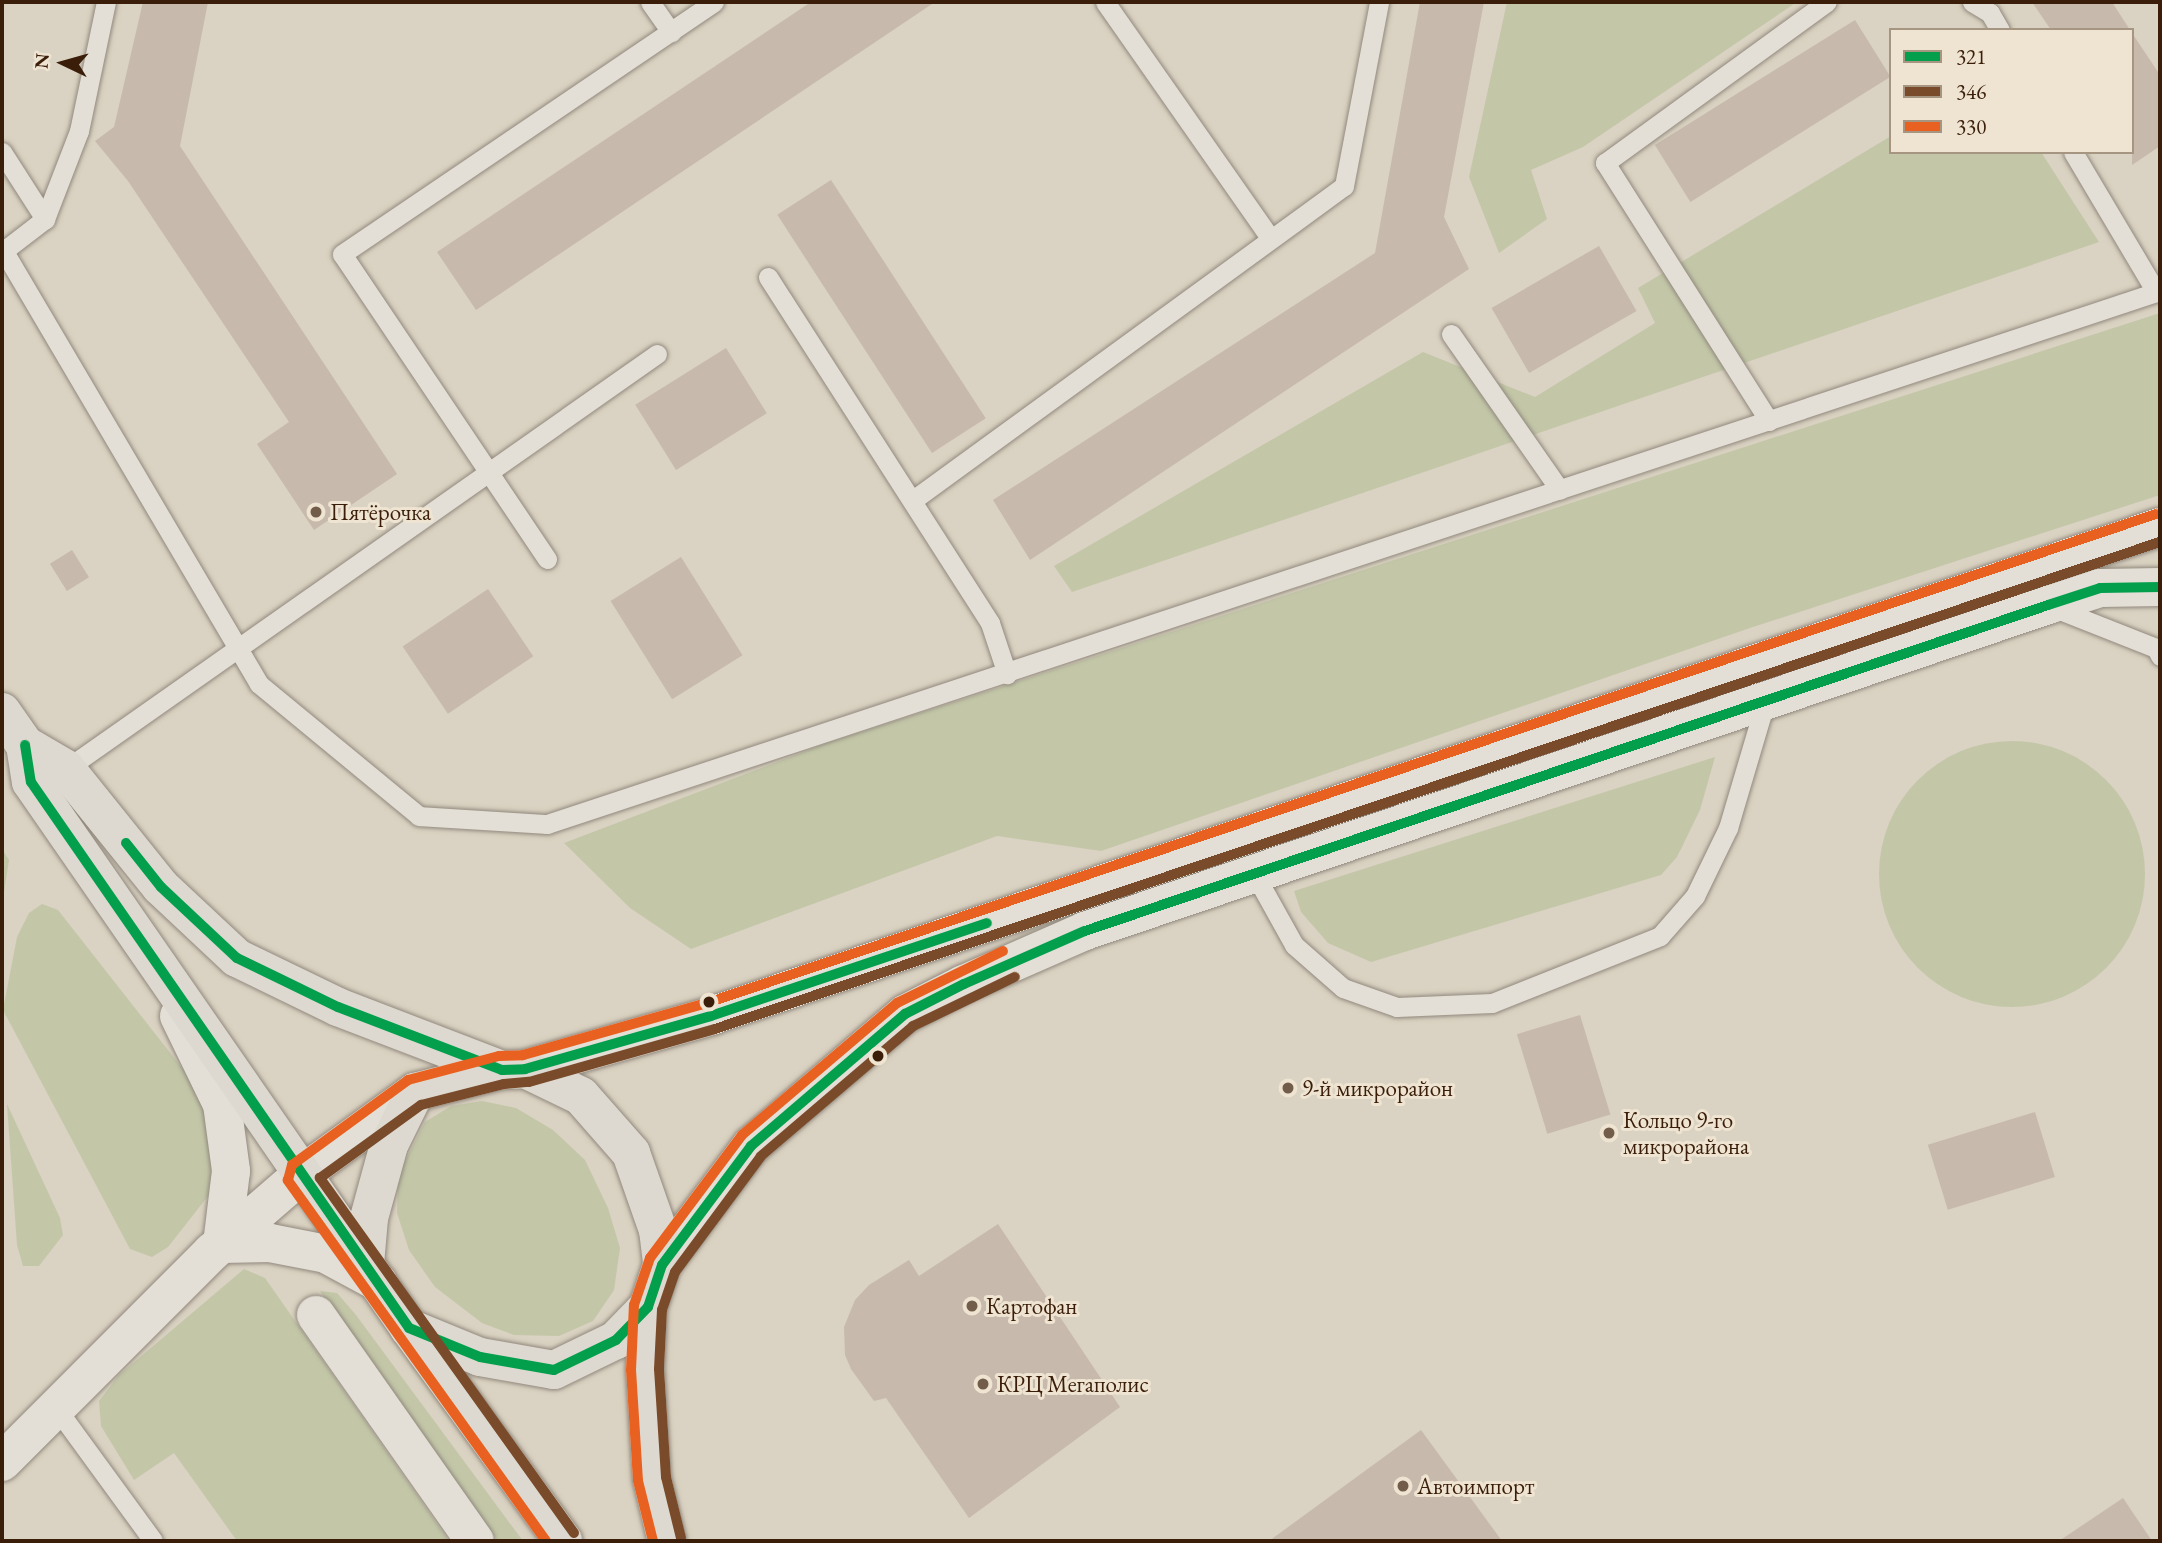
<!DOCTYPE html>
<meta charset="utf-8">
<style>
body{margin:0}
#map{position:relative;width:2162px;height:1543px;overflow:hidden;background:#dad2c2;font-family:"EB Garamond",serif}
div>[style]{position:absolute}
.green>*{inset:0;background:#c3c7a8}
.round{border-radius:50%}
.building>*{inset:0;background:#c7b9ac;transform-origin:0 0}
.roads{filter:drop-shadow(0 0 2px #91897d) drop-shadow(0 0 2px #91897d)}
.service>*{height:19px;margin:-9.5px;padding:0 9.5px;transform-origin:9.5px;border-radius:9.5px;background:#e3dfd6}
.minor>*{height:38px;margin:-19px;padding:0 19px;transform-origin:19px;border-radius:19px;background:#e3dfd6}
.secondary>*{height:38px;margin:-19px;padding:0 19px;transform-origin:19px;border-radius:19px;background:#e3dfd6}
.primary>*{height:38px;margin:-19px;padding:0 19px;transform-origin:19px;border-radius:19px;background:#ded9d0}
.bus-1>*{height:10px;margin:-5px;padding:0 5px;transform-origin:5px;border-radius:5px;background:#039f4d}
.bus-2>*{height:10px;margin:-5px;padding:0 5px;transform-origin:5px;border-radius:5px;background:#7a4b2a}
.bus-3>*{height:10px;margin:-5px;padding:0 5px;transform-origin:5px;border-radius:5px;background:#e96121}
.dots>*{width:19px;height:19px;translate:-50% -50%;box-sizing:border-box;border:4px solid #eee4d1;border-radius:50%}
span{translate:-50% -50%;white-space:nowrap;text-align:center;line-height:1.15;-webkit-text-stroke:6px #eee4d1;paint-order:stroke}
.poi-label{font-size:23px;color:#3a1e09}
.left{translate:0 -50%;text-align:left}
.frame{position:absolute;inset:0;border:4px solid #3a1e09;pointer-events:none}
.legend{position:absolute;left:1889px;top:28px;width:245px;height:126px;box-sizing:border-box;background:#eee4d1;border:2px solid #a69581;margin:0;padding:9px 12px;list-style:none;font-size:21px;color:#3a1e09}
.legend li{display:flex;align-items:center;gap:14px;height:35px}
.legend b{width:35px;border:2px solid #a69581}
.north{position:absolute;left:28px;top:28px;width:70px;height:70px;-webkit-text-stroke:5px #eee4d1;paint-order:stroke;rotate:275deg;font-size:19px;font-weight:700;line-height:28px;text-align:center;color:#3a1e09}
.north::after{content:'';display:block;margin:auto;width:24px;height:32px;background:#3a1e09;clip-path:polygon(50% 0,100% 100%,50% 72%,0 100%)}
</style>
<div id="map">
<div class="green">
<i style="clip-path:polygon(1507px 2px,1797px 2px,1583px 147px,1531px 170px,1547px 219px,1499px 253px,1469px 177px)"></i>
<i style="clip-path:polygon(1891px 136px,1891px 152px,2041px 152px,2099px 242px,1072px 592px,1054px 566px,1423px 352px,1535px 397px,1655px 323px,1638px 288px)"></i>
<i style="clip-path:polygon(2160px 313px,2160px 495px,1750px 628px,1101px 851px,997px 836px,691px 949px,630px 908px,564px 843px,827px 743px)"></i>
<i class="round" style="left:1879px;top:741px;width:266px;height:266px"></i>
<i style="clip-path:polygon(1715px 757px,1700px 810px,1677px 857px,1661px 875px,1371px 962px,1328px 943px,1301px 912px,1294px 891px)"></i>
<i style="clip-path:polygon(2px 849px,9px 860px,2px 905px)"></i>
<i style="clip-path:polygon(42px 904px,58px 910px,186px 1073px,204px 1105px,217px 1145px,212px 1191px,168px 1247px,152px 1257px,130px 1249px,3px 1010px,17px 937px,29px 913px)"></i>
<i style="clip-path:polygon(482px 1101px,516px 1108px,553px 1130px,585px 1160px,608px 1208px,620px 1248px,614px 1290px,593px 1321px,559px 1336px,514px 1335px,482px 1323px,435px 1287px,409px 1250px,397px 1213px,398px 1175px,425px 1122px,451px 1106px)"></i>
<i style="clip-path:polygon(7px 1104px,60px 1218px,63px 1235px,39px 1266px,23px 1266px,17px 1245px)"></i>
<i style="clip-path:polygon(244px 1269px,265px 1278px,449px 1541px,237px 1541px,174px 1453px,134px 1480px,101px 1426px,99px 1401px,119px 1375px)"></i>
<i style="clip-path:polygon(320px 1291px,337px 1293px,356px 1315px,523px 1541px,498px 1541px)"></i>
</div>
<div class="building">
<i style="clip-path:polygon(143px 2px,208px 2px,180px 146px,397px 474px,314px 530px,257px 444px,289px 422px,128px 181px,95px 141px,114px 127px)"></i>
<i style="clip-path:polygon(811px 2px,935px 2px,476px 310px,437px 252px)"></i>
<i style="clip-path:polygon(1420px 2px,1484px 2px,1444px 217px,1469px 269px,1030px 560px,993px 500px,1375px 253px)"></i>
<i style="clip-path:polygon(2032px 2px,2112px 2px,2130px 30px,2051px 30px)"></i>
<i style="left:1855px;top:20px;width:67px;height:236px;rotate:58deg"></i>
<i style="clip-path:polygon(2132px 33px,2160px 75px,2160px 146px,2132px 165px)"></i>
<i style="left:831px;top:180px;width:284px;height:64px;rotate:57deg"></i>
<i style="left:1599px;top:246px;width:75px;height:124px;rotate:60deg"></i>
<i style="left:726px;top:348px;width:77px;height:107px;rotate:58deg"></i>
<i style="left:72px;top:550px;width:32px;height:26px;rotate:58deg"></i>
<i style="left:681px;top:557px;width:116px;height:83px;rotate:58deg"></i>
<i style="left:488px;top:589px;width:81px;height:103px;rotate:56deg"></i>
<i style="left:1580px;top:1015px;width:104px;height:66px;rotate:73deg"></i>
<i style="left:2035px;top:1112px;width:68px;height:112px;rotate:73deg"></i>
<i style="clip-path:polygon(998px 1224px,1120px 1407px,969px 1518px,886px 1398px,874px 1401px,851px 1369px,845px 1355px,844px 1327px,855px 1300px,869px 1285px,909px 1260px,919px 1276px)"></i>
<i style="clip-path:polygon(1421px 1430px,1502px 1541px,1269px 1541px)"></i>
<i style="clip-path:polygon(2123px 1498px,2152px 1541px,2059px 1541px)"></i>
</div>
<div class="roads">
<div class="service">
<i style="left:650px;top:2px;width:37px;rotate:55deg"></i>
<i style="left:1105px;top:2px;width:288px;rotate:55deg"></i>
<i style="left:1972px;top:2px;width:21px;rotate:31deg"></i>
<i style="left:1990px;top:13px;width:20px;rotate:60deg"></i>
<i style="left:2px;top:152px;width:80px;rotate:57.3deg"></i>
<i style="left:2073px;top:152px;width:163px;rotate:59.3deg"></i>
<i style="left:2px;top:248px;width:506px;rotate:59.48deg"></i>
<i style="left:259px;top:684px;width:207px;rotate:39.5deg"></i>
<i style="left:419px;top:816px;width:128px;rotate:3.6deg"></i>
<i style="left:547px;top:824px;width:1699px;rotate:-18.29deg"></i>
<i style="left:6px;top:249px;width:49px;rotate:-37.6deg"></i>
<i style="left:45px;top:219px;width:94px;rotate:-68.9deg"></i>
<i style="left:79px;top:131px;width:132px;rotate:-78.2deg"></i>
<i style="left:768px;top:277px;width:411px;rotate:57.3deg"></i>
<i style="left:990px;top:623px;width:54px;rotate:71.6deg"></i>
<i style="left:1451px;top:334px;width:190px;rotate:55.1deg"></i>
<i style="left:1769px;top:421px;width:306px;rotate:-122.4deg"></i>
<i style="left:1605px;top:163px;width:274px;rotate:-36deg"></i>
<i style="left:913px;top:500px;width:533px;rotate:-36.07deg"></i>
<i style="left:1344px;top:186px;width:187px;rotate:-79.2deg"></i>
<i style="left:547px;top:559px;width:367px;rotate:-123.9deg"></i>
<i style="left:342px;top:254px;width:449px;rotate:-34.1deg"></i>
<i style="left:2052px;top:607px;width:112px;rotate:21.5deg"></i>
<i style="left:2156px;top:648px;width:9px;rotate:63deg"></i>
<i style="left:66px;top:769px;width:722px;rotate:-35.08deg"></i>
<i style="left:1254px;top:873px;width:82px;rotate:60.9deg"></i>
<i style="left:1294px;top:945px;width:65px;rotate:41.3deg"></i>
<i style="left:1343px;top:988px;width:57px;rotate:19.4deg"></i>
<i style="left:1397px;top:1007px;width:95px;rotate:-2.4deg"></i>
<i style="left:1492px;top:1003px;width:181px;rotate:-21.7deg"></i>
<i style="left:1660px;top:936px;width:53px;rotate:-48.8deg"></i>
<i style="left:1695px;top:896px;width:76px;rotate:-64.1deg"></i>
<i style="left:1728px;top:828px;width:134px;rotate:-73.5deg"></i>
<i style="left:54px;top:1405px;width:168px;rotate:53.9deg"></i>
</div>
<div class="minor">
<i style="left:179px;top:1016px;width:98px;rotate:64deg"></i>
<i style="left:222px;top:1104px;width:68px;rotate:82.3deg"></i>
<i style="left:231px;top:1171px;width:74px;rotate:97deg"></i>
<i style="left:222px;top:1244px;width:48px;rotate:-1.2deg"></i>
<i style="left:270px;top:1243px;width:57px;rotate:11.1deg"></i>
<i style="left:326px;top:1254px;width:59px;rotate:28.3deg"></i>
<i style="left:316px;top:1315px;width:276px;rotate:54.9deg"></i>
<i style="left:2px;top:1462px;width:297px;rotate:-45deg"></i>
<i style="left:212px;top:1252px;width:118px;rotate:-40.9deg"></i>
<i style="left:301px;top:1175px;width:141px;rotate:-36.1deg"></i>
</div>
<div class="secondary">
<i style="left:525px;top:1069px;width:193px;rotate:-15.9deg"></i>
<i style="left:711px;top:1016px;width:1529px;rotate:-18.65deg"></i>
<i style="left:662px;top:1265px;width:149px;rotate:-53.2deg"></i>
<i style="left:751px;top:1146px;width:203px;rotate:-40.6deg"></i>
<i style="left:905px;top:1014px;width:66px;rotate:-27deg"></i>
<i style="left:964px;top:984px;width:132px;rotate:-23.7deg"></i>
<i style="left:1085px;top:931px;width:1017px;rotate:-18.7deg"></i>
<i style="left:2048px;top:605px;width:55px;rotate:-18.1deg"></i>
<i style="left:2100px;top:588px;width:60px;rotate:-1deg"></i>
</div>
<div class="primary">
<i style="left:2px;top:712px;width:40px;rotate:55.1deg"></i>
<i style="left:25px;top:745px;width:48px;rotate:30.3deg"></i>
<i style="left:66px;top:769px;width:151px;rotate:51.2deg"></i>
<i style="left:161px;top:887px;width:104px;rotate:43.1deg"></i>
<i style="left:237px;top:958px;width:112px;rotate:25.9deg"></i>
<i style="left:338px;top:1007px;width:176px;rotate:21deg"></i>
<i style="left:25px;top:745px;width:37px;rotate:81deg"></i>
<i style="left:31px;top:782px;width:664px;rotate:55.3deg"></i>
<i style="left:409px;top:1328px;width:263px;rotate:54.1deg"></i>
<i style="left:365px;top:1264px;width:46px;rotate:-85deg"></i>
<i style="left:369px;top:1218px;width:76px;rotate:-74.7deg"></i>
<i style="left:389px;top:1145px;width:59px;rotate:-63.9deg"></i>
<i style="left:415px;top:1092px;width:90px;rotate:-14.2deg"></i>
<i style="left:502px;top:1070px;width:23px;rotate:-2deg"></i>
<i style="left:525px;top:1069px;width:62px;rotate:25.7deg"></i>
<i style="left:581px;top:1096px;width:76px;rotate:48.7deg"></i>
<i style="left:631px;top:1153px;width:82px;rotate:70.7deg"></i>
<i style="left:658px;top:1230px;width:35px;rotate:83deg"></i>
<i style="left:662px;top:1265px;width:44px;rotate:108.4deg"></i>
<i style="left:648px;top:1307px;width:46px;rotate:134.1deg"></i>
<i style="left:616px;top:1340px;width:69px;rotate:154.2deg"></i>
<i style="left:554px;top:1370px;width:75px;rotate:-170deg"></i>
<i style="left:480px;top:1357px;width:77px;rotate:-157.8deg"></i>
<i style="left:648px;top:1307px;width:62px;rotate:92.8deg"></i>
<i style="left:645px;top:1369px;width:110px;rotate:86.4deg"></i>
<i style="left:652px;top:1479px;width:64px;rotate:76.4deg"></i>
</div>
</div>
<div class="bus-1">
<i style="left:25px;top:745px;width:37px;rotate:81deg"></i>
<i style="left:31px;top:782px;width:664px;rotate:55.3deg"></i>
<i style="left:409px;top:1328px;width:77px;rotate:22.2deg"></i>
<i style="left:480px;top:1357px;width:75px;rotate:10deg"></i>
<i style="left:554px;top:1370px;width:69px;rotate:-25.8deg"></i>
<i style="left:616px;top:1340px;width:46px;rotate:-45.9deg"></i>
<i style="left:648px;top:1307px;width:44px;rotate:-71.6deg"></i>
<i style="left:662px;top:1265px;width:149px;rotate:-53.2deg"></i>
<i style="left:751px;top:1146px;width:203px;rotate:-40.6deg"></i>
<i style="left:905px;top:1014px;width:66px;rotate:-27deg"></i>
<i style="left:964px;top:984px;width:132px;rotate:-23.7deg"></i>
<i style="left:1085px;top:931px;width:1017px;rotate:-18.7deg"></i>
<i style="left:2048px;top:605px;width:55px;rotate:-18.1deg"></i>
<i style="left:2100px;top:588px;width:60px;rotate:-1deg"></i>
<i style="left:126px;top:843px;width:56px;rotate:51.5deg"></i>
<i style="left:161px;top:887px;width:104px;rotate:43.1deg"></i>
<i style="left:237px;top:958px;width:112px;rotate:25.9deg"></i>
<i style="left:338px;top:1007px;width:176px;rotate:21deg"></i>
<i style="left:502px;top:1070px;width:23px;rotate:-2deg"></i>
<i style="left:525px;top:1069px;width:193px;rotate:-15.9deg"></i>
<i style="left:711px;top:1016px;width:291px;rotate:-18.6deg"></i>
</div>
<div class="bus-2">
<i style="left:574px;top:1533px;width:437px;rotate:-125.6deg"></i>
<i style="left:320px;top:1178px;width:125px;rotate:-35.9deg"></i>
<i style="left:421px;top:1105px;width:86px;rotate:-14.2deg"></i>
<i style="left:504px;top:1084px;width:25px;rotate:-5deg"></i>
<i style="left:529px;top:1082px;width:193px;rotate:-15.9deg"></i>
<i style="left:715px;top:1029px;width:1525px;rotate:-18.63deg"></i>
<i style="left:681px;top:1538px;width:63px;rotate:-103.8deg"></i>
<i style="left:666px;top:1477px;width:108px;rotate:-93.7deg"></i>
<i style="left:659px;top:1369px;width:59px;rotate:-87.1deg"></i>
<i style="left:662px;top:1310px;width:40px;rotate:-71.1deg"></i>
<i style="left:675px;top:1272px;width:144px;rotate:-53.4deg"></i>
<i style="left:761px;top:1156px;width:200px;rotate:-40.5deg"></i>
<i style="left:913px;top:1026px;width:113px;rotate:-25.7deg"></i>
</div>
<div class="bus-3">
<i style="left:546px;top:1541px;width:444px;rotate:-125.6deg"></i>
<i style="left:288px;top:1180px;width:16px;rotate:-75deg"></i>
<i style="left:292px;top:1165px;width:144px;rotate:-36.2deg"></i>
<i style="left:408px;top:1080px;width:94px;rotate:-14.8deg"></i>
<i style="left:499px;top:1056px;width:24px;rotate:-2deg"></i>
<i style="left:523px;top:1055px;width:191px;rotate:-15.8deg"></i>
<i style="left:707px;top:1003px;width:1529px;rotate:-18.65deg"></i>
<i style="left:653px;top:1541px;width:62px;rotate:-104deg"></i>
<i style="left:638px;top:1481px;width:111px;rotate:-93.6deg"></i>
<i style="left:631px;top:1370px;width:65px;rotate:-87.4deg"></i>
<i style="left:634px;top:1305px;width:50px;rotate:-71.2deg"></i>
<i style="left:650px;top:1258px;width:154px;rotate:-53.2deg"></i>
<i style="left:742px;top:1135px;width:204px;rotate:-40.4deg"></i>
<i style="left:897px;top:1003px;width:118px;rotate:-26.1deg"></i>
</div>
<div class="dots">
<i style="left:316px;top:512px;background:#725d4a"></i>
<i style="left:709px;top:1002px;background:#3a1e09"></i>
<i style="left:878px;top:1056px;background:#3a1e09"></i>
<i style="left:1288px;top:1088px;background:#725d4a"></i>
<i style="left:1609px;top:1133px;background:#725d4a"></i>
<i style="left:972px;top:1306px;background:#725d4a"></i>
<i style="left:983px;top:1384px;background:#725d4a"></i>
<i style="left:1403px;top:1486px;background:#725d4a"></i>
</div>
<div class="poi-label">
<span class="left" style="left:330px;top:512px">Пятёрочка</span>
<span class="left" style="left:1302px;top:1088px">9-й микрорайон</span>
<span class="left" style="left:1623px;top:1133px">Кольцо 9-го<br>микрорайона</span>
<span class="left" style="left:986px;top:1306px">Картофан</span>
<span class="left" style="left:997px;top:1384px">КРЦ Мегаполис</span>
<span class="left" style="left:1417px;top:1486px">Автоимпорт</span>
</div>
<div class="frame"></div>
<ul class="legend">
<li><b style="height:9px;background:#039f4d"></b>321</li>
<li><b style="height:9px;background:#7a4b2a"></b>346</li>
<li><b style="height:9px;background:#e96121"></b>330</li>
</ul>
<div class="north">N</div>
</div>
